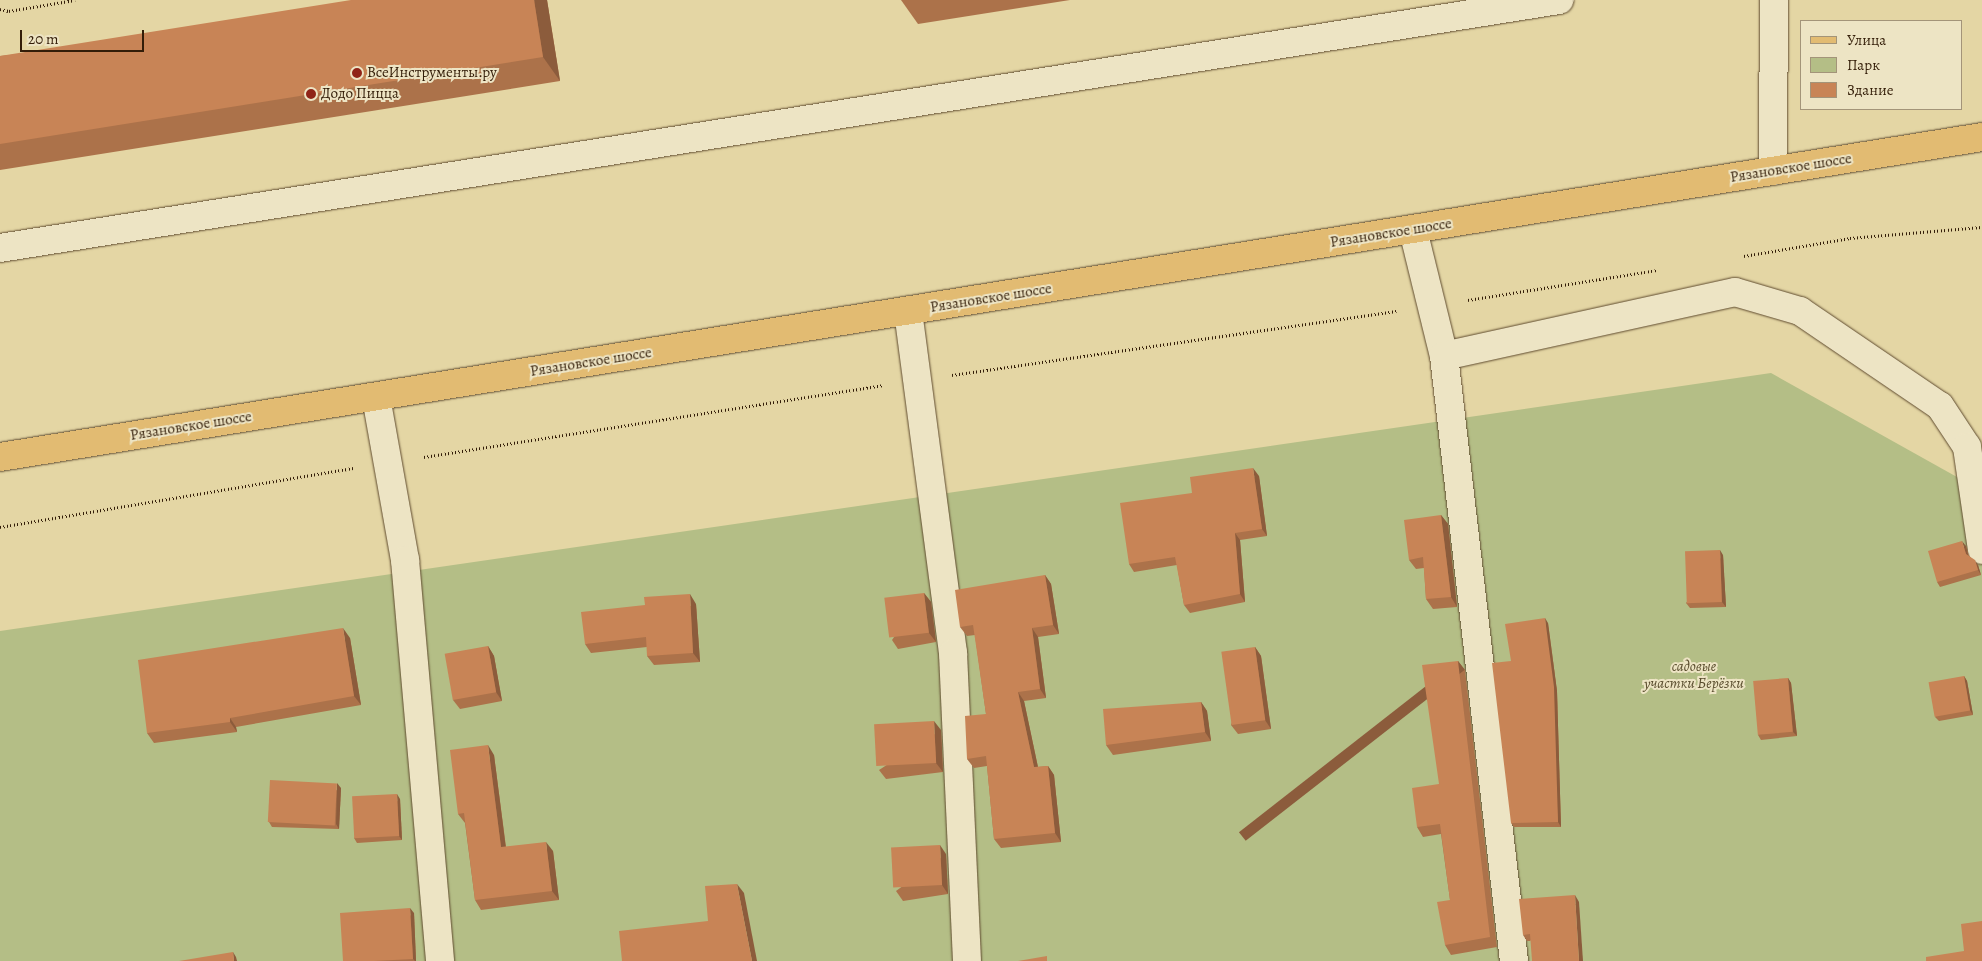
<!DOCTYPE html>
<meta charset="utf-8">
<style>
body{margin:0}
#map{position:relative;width:1982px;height:961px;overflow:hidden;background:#e4d6a4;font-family:Alegreya,serif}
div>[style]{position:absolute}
.green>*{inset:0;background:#b4be86}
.path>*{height:3px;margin-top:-1.5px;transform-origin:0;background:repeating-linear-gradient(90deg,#331d08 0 1px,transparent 0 3.5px)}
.roads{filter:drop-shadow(0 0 1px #5f4b2f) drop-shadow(0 0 1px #5f4b2f)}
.minor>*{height:28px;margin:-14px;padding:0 14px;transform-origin:14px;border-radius:14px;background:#ede4c4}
.major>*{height:28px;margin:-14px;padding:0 14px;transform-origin:14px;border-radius:14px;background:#e2bb72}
.wall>*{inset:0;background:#ac724a}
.shaded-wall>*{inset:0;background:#8c5c3c;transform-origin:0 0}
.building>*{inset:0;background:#c88456;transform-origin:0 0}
.dots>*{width:14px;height:14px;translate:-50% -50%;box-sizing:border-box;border:2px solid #ede4c4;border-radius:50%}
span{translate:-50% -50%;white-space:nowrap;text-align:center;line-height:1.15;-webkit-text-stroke:4px #ede4c4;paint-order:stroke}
.poi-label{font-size:15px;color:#331d08}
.left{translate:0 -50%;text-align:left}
.street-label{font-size:15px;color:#331d08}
.park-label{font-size:15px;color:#5a4d2e;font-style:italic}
.legend{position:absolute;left:1800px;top:20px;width:162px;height:90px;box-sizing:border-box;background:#ede4c4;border:1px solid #a39479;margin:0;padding:6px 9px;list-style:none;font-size:15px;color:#331d08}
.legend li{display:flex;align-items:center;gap:10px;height:25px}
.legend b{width:25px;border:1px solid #a39479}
.scale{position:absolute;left:20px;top:30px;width:124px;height:22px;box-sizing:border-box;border:2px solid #331d08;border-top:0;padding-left:6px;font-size:15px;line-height:18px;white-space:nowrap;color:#331d08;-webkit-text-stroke:4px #ede4c4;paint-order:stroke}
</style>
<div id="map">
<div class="green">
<i style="clip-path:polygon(1771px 373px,1982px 491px,1982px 961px,0 961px,0 631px)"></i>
</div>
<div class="path">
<i style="left:0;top:9px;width:9px;rotate:13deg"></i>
<i style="left:9px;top:11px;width:67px;rotate:-9.5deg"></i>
<i style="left:1744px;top:256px;width:108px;rotate:-9.6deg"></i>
<i style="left:1850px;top:238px;width:132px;rotate:-4.8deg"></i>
<i style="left:1468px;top:300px;width:191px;rotate:-9deg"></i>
<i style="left:952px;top:375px;width:449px;rotate:-8.2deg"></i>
<i style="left:424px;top:457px;width:464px;rotate:-8.9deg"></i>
<i style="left:0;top:527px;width:358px;rotate:-9.5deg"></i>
</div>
<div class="roads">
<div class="minor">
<i style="left:1773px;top:171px;width:171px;rotate:-89.7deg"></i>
<i style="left:1413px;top:230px;width:130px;rotate:76.2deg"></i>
<i style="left:1444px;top:356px;width:609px;rotate:83.4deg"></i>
<i style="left:0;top:248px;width:1579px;rotate:-9.04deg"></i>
<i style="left:908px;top:311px;width:345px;rotate:82.5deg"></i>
<i style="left:953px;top:653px;width:308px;rotate:87.4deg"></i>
<i style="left:1444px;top:356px;width:298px;rotate:-12.4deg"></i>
<i style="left:1735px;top:292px;width:68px;rotate:16.3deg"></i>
<i style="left:1800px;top:311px;width:169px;rotate:34.2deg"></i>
<i style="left:1940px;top:406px;width:49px;rotate:56.6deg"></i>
<i style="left:1967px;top:447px;width:104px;rotate:81.7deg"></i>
<i style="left:376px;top:397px;width:166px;rotate:79.9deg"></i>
<i style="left:405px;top:560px;width:403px;rotate:85deg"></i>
</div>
<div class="major">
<i style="left:0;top:457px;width:2008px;rotate:-9.17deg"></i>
</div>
</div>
<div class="wall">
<i style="clip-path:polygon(547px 0,560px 81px,0 170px,0 56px)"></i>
<i style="clip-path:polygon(901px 0,1070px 0,918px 24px)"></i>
<i style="clip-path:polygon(1259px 476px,1267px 536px,1240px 540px,1245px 602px,1190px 613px,1184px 605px,1177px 565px,1134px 572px,1129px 564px,1192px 493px)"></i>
<i style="clip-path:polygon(1441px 515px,1448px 524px,1457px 607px,1433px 609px,1426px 599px,1424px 568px,1416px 569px,1409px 560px)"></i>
<i style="clip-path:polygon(1966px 546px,1969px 556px,1978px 565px,1981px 575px,1940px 587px,1937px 582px)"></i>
<i style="clip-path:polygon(1723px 555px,1726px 607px,1690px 608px,1686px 603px)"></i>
<i style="clip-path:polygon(1045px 575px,1051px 584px,1059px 634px,1038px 637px,1046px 698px,1024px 701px,1038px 767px,1048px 766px,1054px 775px,1061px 842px,1001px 848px,994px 839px,987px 766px,974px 768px,967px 759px,986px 714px,975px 635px,967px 636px,960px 627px)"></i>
<i style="clip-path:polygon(924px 593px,931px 602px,936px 642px,898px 649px,892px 640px)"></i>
<i style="clip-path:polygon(696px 604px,700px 662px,654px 665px,647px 656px,647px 647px,591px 653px,585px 644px)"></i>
<i style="clip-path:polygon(1548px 623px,1557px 691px,1561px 827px,1514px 827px,1511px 823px)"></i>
<i style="clip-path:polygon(350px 638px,361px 705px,236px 727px,237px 732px,154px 743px,147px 733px)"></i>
<i style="clip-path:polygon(488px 646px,494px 656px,502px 701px,460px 709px,453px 700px)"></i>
<i style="clip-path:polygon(1255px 647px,1261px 656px,1271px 729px,1238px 734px,1231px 725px)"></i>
<i style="clip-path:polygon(1458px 661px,1465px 670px,1497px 947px,1451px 955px,1445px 945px,1450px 900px,1441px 834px,1423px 837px,1417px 827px,1439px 784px)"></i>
<i style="clip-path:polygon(1964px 676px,1967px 681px,1973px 715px,1939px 721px,1935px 717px)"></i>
<i style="clip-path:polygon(1788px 678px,1791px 683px,1797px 736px,1761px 740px,1758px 735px)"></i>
<i style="clip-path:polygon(1201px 702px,1207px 711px,1211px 741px,1113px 755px,1106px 745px)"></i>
<i style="clip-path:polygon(941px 730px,943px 772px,886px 779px,879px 770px)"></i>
<i style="clip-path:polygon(494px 755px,506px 847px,553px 851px,559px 900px,481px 910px,475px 900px,465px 823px,458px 814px)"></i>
<i style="clip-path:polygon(341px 788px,339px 829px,272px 827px,269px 822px)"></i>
<i style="clip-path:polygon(400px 799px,402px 840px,357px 843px,354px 838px)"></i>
<i style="clip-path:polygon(946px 854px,948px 894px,903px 901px,896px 891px)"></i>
<i style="clip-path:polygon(1579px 902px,1530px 941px,1527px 941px,1523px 935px)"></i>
<i style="clip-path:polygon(414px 913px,416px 961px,343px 961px)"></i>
</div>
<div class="shaded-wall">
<i style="clip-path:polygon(534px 0,547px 0,560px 81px,543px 57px)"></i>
<i style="clip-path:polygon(1253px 468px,1259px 476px,1267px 536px,1262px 529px)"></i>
<i style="clip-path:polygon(1441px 515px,1448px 524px,1457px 607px,1451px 597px)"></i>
<i style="clip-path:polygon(1235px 533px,1240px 540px,1245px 602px,1240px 594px)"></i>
<i style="clip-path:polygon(1962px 541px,1966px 546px,1969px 559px,1966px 554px)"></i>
<i style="clip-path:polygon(1720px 550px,1723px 555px,1726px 607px,1722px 602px)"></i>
<i style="clip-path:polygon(1975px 560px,1978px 565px,1981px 575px,1978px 570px)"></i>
<i style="clip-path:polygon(1045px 575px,1051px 584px,1059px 634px,1053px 625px)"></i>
<i style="clip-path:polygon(924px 593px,931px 602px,936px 642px,929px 633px)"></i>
<i style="clip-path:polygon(690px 594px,696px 604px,700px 662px,693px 653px)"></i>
<i style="clip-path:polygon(1545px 618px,1548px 623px,1557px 691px,1561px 827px,1558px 822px)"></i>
<i style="clip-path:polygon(343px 628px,350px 638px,361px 705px,354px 696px)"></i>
<i style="clip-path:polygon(1032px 628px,1038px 637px,1046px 698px,1040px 689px)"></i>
<i style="clip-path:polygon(488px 646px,494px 656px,502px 701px,496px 692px)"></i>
<i style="clip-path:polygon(1255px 647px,1261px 656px,1271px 729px,1265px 720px)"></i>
<i style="left:1458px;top:661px;width:11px;height:278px;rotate:52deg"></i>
<i style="clip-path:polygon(1964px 676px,1967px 681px,1973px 715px,1970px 710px)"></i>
<i style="clip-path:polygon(1788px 678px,1791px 683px,1797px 736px,1793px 732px)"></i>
<i style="clip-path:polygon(1018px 692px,1024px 701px,1040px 777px,1034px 767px)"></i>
<i style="clip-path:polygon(1201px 702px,1207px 711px,1211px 741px,1205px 732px)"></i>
<i style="clip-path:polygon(230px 718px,236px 727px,237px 732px,230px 722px)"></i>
<i style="clip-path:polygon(934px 721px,941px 730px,943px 772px,936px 763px)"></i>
<i style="clip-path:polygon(488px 745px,494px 755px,507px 857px,501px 847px)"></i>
<i style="clip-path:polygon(1048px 766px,1054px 775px,1061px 842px,1055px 833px)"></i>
<i style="clip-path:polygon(337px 783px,341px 788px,339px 829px,336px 824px)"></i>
<i style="clip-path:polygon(397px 794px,400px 799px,402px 840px,399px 836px)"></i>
<i style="clip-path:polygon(546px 842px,553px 851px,559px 900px,552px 891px)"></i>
<i style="clip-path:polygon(940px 845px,946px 854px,948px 894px,942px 885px)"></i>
<i style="clip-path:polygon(737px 884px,744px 893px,757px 961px,752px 961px)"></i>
<i style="clip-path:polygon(1575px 895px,1579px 902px,1583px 961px,1579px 961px)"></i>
<i style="clip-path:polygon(410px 908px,414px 913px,416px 961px,415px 961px,413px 959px)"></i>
<i style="clip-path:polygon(233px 952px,236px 957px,237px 961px,234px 961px)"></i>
</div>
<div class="building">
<i style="clip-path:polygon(351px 0,534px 0,543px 57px,0 144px,0 56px)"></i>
<i style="clip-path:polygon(1253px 468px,1262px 529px,1235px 533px,1240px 594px,1184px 605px,1175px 557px,1129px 564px,1120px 503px,1192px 493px,1190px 477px)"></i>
<i style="clip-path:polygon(1441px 515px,1451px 597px,1426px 599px,1423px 557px,1409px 560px,1404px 520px)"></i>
<i style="clip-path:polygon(1962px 541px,1966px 554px,1975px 560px,1978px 570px,1937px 582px,1928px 551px)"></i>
<i style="left:1720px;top:550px;width:52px;height:35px;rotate:88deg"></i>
<i style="clip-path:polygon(1045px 575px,1053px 625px,1032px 628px,1040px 689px,1018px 692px,1034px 767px,1048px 766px,1055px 833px,994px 839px,986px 756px,967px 759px,965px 716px,986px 714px,973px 625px,960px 627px,955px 590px)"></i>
<i style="left:924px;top:593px;width:40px;height:40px;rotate:83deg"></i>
<i style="clip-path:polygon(690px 594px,693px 653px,647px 656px,646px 637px,585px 644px,581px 612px,645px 605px,644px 597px)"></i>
<i style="clip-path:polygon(1545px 618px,1554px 687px,1558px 822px,1511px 823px,1492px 663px,1511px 661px,1505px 624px)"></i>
<i style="clip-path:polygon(343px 628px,354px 696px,230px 718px,230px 722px,147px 733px,138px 660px)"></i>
<i style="left:488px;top:646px;width:47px;height:44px;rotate:80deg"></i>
<i style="left:1255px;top:647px;width:74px;height:34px;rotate:82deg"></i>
<i style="clip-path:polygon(1458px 661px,1490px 937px,1445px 945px,1437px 902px,1450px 900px,1440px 824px,1417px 827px,1412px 788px,1439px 784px,1422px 665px)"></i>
<i style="left:1964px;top:676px;width:35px;height:36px;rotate:80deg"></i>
<i style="left:1788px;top:678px;width:54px;height:35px;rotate:85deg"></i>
<i style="clip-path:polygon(1201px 702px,1205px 732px,1106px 745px,1103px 709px)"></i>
<i style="left:934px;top:721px;width:42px;height:60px;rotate:87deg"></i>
<i style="clip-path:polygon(488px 745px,501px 847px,546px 842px,552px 891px,475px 900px,464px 813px,458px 814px,450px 750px)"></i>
<i style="left:270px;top:780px;width:67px;height:42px;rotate:3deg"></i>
<i style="left:397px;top:794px;width:42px;height:45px;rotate:87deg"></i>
<i style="left:940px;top:845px;width:40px;height:49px;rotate:87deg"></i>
<i style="clip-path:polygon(737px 884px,752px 961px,622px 961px,619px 931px,708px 921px,705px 886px)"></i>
<i style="clip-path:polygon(1575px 895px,1579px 961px,1532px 961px,1530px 934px,1523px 935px,1519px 899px)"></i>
<i style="clip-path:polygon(410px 908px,413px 959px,374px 961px,343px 961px,340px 913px)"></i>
<i style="clip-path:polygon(1982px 921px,1982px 961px,1926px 961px,1926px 957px,1964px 951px,1961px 924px)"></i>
<i style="clip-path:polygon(233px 952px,234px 961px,179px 961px)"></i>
<i style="clip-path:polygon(1047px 956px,1047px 961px,1018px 961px)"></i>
</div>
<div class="dots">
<i style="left:357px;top:73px;background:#8f2418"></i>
<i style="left:311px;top:94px;background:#8f2418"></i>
</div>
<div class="poi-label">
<span class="left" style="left:367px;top:73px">ВсеИнструменты.ру</span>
<span class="left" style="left:321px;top:94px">Додо Пицца</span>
</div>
<div class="street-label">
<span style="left:1791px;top:168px;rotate:-9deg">Рязановское шоссе</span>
<span style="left:1391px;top:233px;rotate:-9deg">Рязановское шоссе</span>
<span style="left:991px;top:298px;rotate:-9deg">Рязановское шоссе</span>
<span style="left:591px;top:362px;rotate:-9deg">Рязановское шоссе</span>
<span style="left:191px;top:426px;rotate:-9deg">Рязановское шоссе</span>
</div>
<div class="park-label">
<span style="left:1694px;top:675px">садовые<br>участки Берёзки</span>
</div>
<ul class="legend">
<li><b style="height:6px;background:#e2bb72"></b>Улица</li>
<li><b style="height:14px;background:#b4be86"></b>Парк</li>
<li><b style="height:14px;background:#c88456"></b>Здание</li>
</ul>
<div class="scale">20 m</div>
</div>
